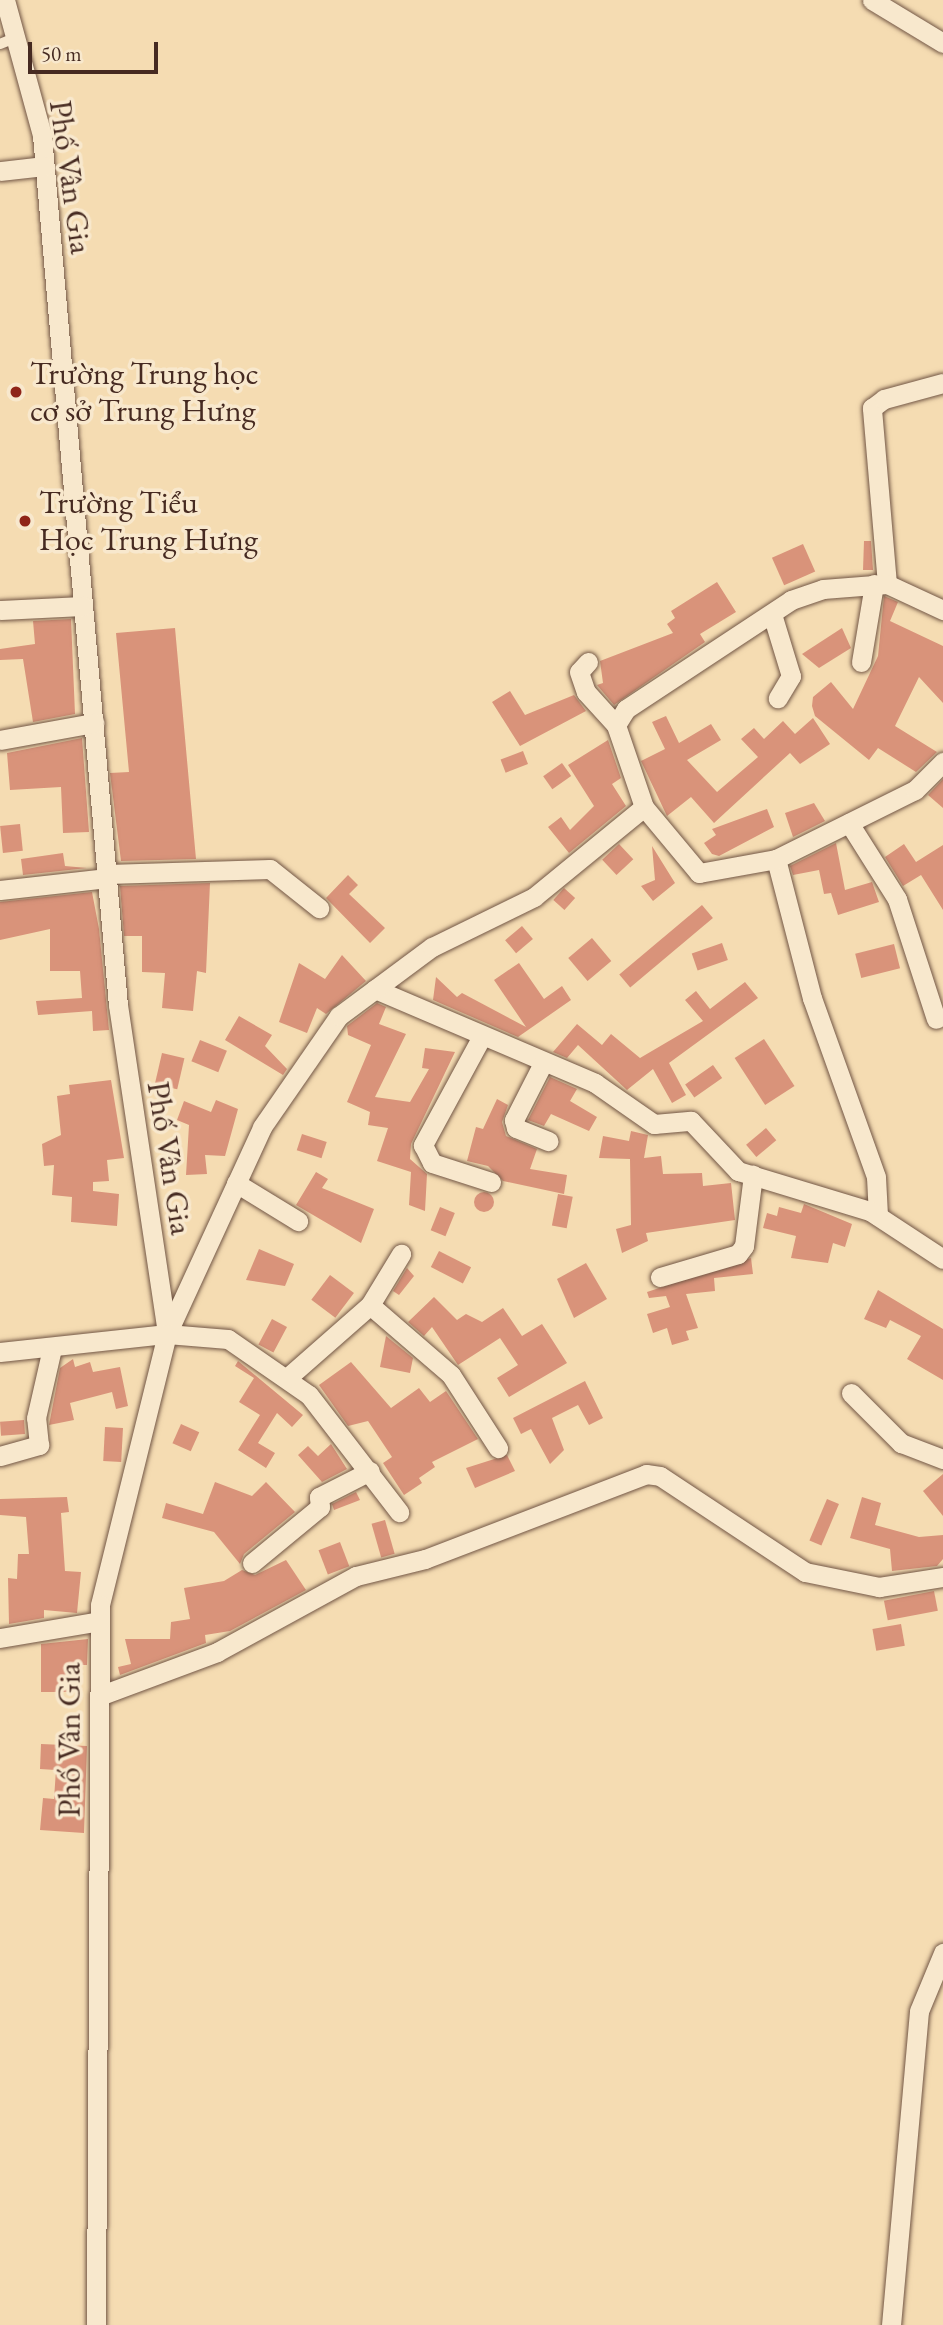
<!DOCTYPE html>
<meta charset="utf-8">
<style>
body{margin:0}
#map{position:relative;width:943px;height:2325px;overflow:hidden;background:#f5dcb2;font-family:"EB Garamond",serif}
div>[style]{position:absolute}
.building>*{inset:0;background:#d9937a;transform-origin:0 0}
.round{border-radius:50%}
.roads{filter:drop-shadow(0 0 2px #725645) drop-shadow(0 0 2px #725645)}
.lane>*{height:10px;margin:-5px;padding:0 5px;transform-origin:5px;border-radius:5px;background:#f8e8cd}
.street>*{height:19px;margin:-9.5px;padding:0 9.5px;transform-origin:9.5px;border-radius:9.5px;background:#f8e8cd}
.dots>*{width:19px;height:19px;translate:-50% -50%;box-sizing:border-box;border:4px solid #f8e8cd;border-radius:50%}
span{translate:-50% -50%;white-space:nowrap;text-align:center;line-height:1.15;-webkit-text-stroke:7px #f8e8cd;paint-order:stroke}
.street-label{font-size:32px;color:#462a21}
.poi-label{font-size:32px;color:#462a21}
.left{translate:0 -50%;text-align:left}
.scale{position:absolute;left:28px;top:42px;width:130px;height:32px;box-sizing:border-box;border:4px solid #462a21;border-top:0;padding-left:9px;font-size:21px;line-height:24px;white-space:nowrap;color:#462a21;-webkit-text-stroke:5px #f8e8cd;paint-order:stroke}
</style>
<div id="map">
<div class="building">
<i style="clip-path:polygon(864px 541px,871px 541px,873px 570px,863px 570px)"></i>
<i style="left:803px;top:544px;width:30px;height:34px;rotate:66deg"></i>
<i style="clip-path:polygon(717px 582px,736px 612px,700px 634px,705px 642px,614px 705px,597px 685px,603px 683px,600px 661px,673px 633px,667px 624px,675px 618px,671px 611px)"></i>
<i style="clip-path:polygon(884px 596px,898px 602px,890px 621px,943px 646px,943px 703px,919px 677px,895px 726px,937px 752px,916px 772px,878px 748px,869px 760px,815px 716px,812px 706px,813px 697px,831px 682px,853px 709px,878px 656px)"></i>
<i style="clip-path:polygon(71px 619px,75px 714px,33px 722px,23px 659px,0 660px,0 649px,35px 644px,33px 621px)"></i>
<i style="clip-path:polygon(175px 628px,196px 859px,121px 861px,110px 773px,129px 772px,116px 633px)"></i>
<i style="clip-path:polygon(842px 628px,851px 648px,819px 668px,802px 654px)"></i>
<i style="clip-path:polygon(510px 691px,525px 715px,574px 695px,586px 711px,520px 746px,492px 702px)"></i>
<i style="clip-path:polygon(666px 716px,679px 743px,711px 724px,721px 740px,687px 760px,717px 792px,758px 757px,741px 739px,754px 728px,764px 739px,783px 721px,795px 734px,813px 718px,830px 744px,800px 764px,790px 753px,714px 823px,691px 797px,667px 816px,641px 761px,665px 749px,652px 722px)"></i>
<i style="clip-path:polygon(82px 738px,89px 832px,63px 833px,61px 787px,10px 790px,7px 753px)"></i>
<i style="clip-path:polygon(608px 740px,621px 778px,612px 784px,626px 806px,569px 853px,548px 827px,561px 817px,570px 830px,594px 806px,568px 765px)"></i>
<i style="left:523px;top:751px;width:14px;height:24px;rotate:69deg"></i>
<i style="left:562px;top:763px;width:16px;height:23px;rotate:55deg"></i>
<i style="clip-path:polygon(943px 779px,943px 808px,928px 795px)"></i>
<i style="clip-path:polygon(814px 803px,825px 821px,793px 837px,785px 813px)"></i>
<i style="clip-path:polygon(767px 809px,774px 827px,719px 856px,712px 854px,704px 843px,716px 835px,712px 829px)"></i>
<i style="left:20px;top:824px;width:27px;height:20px;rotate:84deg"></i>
<i style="clip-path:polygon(836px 843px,845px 890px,872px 882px,879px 902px,838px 915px,831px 893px,824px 894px,819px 870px,793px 875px,790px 866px)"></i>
<i style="left:619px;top:844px;width:21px;height:23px;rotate:47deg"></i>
<i style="clip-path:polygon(904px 844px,916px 862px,943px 845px,943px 910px,921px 875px,903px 886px,885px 857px)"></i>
<i style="clip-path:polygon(652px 846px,675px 883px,653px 901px,641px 886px,655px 880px)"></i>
<i style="clip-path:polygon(63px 853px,65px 866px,87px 868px,23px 875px,21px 859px)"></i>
<i style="clip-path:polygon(348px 875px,358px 885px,349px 894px,385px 928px,370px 943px,326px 898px)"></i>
<i style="clip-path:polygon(210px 883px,206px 973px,197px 971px,193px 1011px,162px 1008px,165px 973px,142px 972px,142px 936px,124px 936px,120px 886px)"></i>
<i style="left:564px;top:888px;width:15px;height:16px;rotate:42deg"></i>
<i style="clip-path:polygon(92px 892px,99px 929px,109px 1030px,93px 1031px,92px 1011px,38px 1015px,36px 1001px,82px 998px,80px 971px,50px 971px,50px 929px,0 940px,0 902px)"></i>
<i style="left:702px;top:905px;width:17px;height:108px;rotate:50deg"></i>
<i style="left:522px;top:926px;width:17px;height:22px;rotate:50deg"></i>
<i style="left:592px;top:938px;width:30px;height:31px;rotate:50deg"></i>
<i style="left:722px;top:943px;width:18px;height:32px;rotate:71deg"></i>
<i style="left:894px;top:944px;width:25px;height:40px;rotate:76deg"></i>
<i style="clip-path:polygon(342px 955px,366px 981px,326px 1014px,317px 1008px,307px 1033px,279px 1022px,299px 963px,325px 979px)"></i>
<i style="clip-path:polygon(519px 963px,544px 999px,562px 986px,571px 1000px,518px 1037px,433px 1000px,436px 977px,457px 997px,462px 993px,526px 1027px,494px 980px)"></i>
<i style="clip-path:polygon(745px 982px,758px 998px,669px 1063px,686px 1095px,672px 1103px,653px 1069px,627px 1090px,578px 1045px,567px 1058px,553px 1052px,577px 1024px,602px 1045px,611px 1034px,640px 1058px,703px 1021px,685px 1000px,696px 991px,710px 1009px)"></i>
<i style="clip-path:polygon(377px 1003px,386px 1007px,379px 1024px,406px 1034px,375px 1097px,410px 1102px,429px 1069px,422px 1068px,425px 1048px,455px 1052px,411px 1144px,410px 1159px,427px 1174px,425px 1211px,409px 1205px,411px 1172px,377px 1161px,388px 1128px,368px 1125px,370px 1112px,347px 1102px,371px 1045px,348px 1035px,347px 1026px)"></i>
<i style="clip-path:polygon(239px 1016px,272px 1035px,265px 1046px,287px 1069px,283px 1075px,225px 1040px)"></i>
<i style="left:764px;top:1039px;width:56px;height:35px;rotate:57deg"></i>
<i style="left:200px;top:1040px;width:29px;height:23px;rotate:22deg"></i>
<i style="left:162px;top:1053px;width:23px;height:32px;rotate:13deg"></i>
<i style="left:713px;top:1065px;width:16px;height:34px;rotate:55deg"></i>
<i style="clip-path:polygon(550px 1077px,577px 1089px,570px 1101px,597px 1117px,589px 1131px,551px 1114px,544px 1126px,528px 1120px)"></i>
<i style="clip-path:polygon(111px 1080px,124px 1158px,107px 1160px,109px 1181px,93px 1182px,93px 1191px,119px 1194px,117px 1226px,71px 1222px,72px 1197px,52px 1195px,54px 1165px,44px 1166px,42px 1144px,61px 1135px,57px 1096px,70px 1094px,69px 1085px)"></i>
<i style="clip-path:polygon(497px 1099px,508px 1105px,502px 1122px,506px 1136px,537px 1149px,530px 1169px,567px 1175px,564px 1194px,503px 1181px,488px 1166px,467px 1161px,476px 1127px,483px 1129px)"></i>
<i style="clip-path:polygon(216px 1100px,238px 1109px,225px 1156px,205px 1155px,207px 1174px,186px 1175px,189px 1125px,177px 1120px,184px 1101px,211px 1112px)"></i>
<i style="left:766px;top:1128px;width:16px;height:26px;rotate:50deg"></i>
<i style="clip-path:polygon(631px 1131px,648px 1135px,644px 1158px,661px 1156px,663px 1174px,702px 1173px,703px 1186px,731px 1183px,735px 1220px,646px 1233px,648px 1241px,622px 1253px,616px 1229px,631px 1225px,630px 1159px,599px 1158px,603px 1136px,629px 1141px)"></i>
<i style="left:302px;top:1134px;width:26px;height:17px;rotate:18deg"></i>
<i style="clip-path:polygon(316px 1172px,328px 1179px,322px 1188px,374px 1209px,361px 1243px,296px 1205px)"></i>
<i class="round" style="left:474px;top:1192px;width:20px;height:20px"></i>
<i style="left:558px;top:1194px;width:15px;height:32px;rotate:11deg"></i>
<i style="clip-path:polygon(804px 1204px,852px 1224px,845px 1247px,833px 1243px,828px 1263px,791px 1258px,796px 1236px,763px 1228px,767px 1213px,777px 1216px,779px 1207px,801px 1213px)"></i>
<i style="left:440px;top:1207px;width:16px;height:25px;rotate:22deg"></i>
<i style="clip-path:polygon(259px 1249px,294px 1264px,285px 1286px,246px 1280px)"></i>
<i style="left:439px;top:1251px;width:36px;height:18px;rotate:27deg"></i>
<i style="clip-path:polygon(751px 1258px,753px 1274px,714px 1278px,715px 1291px,686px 1294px,698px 1328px,686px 1331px,689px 1340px,672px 1345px,667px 1328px,653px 1333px,647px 1314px,670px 1307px,666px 1296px,649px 1298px,647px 1292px)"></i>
<i style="clip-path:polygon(586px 1263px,607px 1299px,574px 1318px,557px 1279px)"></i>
<i style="clip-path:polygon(407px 1268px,414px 1276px,399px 1295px,393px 1291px)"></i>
<i style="left:330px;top:1275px;width:30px;height:31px;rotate:37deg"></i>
<i style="clip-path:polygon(878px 1290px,943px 1329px,943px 1380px,907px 1359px,921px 1336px,890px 1320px,886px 1328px,864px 1319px)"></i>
<i style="clip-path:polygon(434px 1297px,457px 1320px,466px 1314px,482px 1322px,503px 1308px,522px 1336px,542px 1324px,567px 1363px,509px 1397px,497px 1378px,518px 1365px,500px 1338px,458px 1365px,432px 1327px,424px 1336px,408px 1322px)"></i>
<i style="left:272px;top:1319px;width:17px;height:29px;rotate:28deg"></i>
<i style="clip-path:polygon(386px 1336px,413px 1358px,410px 1373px,380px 1367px)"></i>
<i style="clip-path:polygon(73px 1359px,75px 1367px,90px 1362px,93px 1372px,120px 1367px,128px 1406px,116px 1409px,112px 1392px,70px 1403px,74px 1420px,49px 1425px,60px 1368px)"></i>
<i style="clip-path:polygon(238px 1361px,303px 1415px,292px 1427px,277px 1413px,258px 1443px,275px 1453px,266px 1468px,238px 1450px,260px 1415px,239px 1402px,254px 1378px,235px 1366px)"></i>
<i style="clip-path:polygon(351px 1362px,391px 1408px,419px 1388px,430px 1402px,446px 1391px,478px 1439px,432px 1462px,435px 1467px,419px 1478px,422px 1483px,404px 1495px,383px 1463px,392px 1457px,368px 1421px,348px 1426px,319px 1385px)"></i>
<i style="clip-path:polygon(585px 1381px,603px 1418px,589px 1425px,578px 1405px,552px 1418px,564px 1450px,550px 1464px,531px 1429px,521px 1434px,513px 1418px)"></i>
<i style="left:24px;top:1420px;width:14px;height:24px;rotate:86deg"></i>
<i style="left:181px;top:1424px;width:20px;height:21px;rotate:24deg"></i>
<i style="left:105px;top:1427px;width:18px;height:34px;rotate:3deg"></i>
<i style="clip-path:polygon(331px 1444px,347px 1469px,322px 1482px,298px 1455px,308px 1446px,318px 1456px)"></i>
<i style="clip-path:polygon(507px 1455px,515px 1471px,475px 1488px,466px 1468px)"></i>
<i style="clip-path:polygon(943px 1474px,943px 1516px,923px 1491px)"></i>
<i style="clip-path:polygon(215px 1482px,252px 1496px,266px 1482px,295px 1512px,244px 1554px,240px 1564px,214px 1532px,162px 1518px,166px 1503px,203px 1514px)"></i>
<i style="clip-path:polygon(356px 1492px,360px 1500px,334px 1510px,332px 1504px)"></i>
<i style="clip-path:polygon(67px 1497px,69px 1512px,61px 1513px,65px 1571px,81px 1572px,77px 1613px,44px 1610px,44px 1618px,9px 1624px,8px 1578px,17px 1579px,18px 1554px,29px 1554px,26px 1517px,0 1515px,0 1499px)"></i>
<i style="clip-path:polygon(862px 1497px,881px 1503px,875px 1525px,919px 1537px,943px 1535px,943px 1559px,937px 1566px,892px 1571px,890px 1549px,850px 1538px)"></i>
<i style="left:827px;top:1499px;width:13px;height:45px;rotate:23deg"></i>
<i style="left:385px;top:1520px;width:35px;height:14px;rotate:74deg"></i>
<i style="left:340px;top:1542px;width:26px;height:23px;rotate:69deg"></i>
<i style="clip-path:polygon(286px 1560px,306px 1590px,230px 1631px,205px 1635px,206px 1643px,120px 1675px,118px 1667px,131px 1664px,125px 1639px,170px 1639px,171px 1622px,190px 1619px,184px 1588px,224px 1581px,242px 1570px,255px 1575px)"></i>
<i style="left:934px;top:1591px;width:20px;height:51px;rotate:79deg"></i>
<i style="left:901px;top:1624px;width:22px;height:29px;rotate:80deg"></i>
<i style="clip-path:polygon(88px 1639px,87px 1665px,81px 1665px,76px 1692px,41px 1692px,41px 1644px)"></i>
<i style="clip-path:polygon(41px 1744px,87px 1746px,84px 1833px,40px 1830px,43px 1798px,54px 1799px,56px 1770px,40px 1769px)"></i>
</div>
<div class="roads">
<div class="lane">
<i style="left:0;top:44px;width:16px;rotate:-22deg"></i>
</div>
<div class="street">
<i style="left:5px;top:0;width:140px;rotate:74.7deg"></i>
<i style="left:42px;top:135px;width:873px;rotate:85.01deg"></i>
<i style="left:118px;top:1005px;width:333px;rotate:81.5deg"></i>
<i style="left:167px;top:1334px;width:279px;rotate:103.9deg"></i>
<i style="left:100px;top:1605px;width:720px;rotate:90.32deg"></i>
<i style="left:872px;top:0;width:83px;rotate:31.2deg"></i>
<i style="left:0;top:171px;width:44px;rotate:-6.5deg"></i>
<i style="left:887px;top:584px;width:177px;rotate:-94.9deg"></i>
<i style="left:872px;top:408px;width:15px;rotate:-37deg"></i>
<i style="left:884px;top:399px;width:61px;rotate:-15.2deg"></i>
<i style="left:0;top:610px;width:83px;rotate:-2.8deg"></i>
<i style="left:772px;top:614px;width:65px;rotate:73deg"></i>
<i style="left:791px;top:676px;width:26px;rotate:121deg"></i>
<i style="left:588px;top:662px;width:13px;rotate:132deg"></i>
<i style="left:579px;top:672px;width:21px;rotate:71deg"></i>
<i style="left:586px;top:692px;width:45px;rotate:47.7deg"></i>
<i style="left:861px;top:662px;width:79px;rotate:-80.5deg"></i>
<i style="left:0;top:740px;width:96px;rotate:-10.3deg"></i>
<i style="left:644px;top:807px;width:87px;rotate:-108.9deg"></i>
<i style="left:616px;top:725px;width:19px;rotate:-58deg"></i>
<i style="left:626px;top:709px;width:198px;rotate:-33.4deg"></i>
<i style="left:791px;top:600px;width:34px;rotate:-19deg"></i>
<i style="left:823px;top:589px;width:64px;rotate:-4.5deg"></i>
<i style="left:887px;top:584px;width:62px;rotate:24.9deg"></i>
<i style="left:849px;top:823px;width:90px;rotate:57.7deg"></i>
<i style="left:897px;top:899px;width:126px;rotate:72deg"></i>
<i style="left:776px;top:859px;width:144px;rotate:75.5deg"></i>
<i style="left:812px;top:998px;width:190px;rotate:70.3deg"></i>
<i style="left:876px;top:1177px;width:39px;rotate:87deg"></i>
<i style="left:107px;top:874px;width:163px;rotate:-1.8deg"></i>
<i style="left:270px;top:869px;width:63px;rotate:38.5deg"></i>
<i style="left:0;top:890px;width:108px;rotate:-6.4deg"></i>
<i style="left:375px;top:989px;width:239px;rotate:23.1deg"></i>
<i style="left:595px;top:1083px;width:72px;rotate:34.8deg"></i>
<i style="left:654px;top:1124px;width:37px;rotate:-5deg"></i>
<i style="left:691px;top:1121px;width:69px;rotate:46.8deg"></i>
<i style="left:738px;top:1171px;width:138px;rotate:16.9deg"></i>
<i style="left:870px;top:1211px;width:87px;rotate:33.3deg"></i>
<i style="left:481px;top:1038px;width:122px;rotate:118.5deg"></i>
<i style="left:423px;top:1145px;width:20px;rotate:63deg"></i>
<i style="left:432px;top:1163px;width:62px;rotate:17.9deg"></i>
<i style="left:542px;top:1065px;width:62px;rotate:117deg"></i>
<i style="left:514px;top:1120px;width:8px;rotate:76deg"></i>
<i style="left:516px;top:1128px;width:35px;rotate:22deg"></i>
<i style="left:236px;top:1183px;width:73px;rotate:31.5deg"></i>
<i style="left:660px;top:1277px;width:81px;rotate:-16.4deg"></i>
<i style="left:738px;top:1254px;width:10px;rotate:-53deg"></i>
<i style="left:744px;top:1246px;width:72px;rotate:-82.8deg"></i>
<i style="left:370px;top:1305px;width:107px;rotate:40.8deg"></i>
<i style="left:451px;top:1375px;width:87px;rotate:57.2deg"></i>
<i style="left:167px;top:1334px;width:228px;rotate:-65.3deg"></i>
<i style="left:262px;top:1127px;width:135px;rotate:-55.3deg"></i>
<i style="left:339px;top:1016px;width:116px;rotate:-36.6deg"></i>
<i style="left:432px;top:947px;width:114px;rotate:-26.1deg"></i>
<i style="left:534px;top:897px;width:142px;rotate:-39.3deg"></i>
<i style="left:644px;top:807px;width:86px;rotate:50.2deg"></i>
<i style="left:699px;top:873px;width:78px;rotate:-10.3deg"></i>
<i style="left:776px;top:859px;width:155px;rotate:-26.4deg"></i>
<i style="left:915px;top:790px;width:40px;rotate:-45deg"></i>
<i style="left:0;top:1352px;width:168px;rotate:-6.2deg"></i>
<i style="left:167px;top:1334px;width:61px;rotate:4.7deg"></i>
<i style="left:228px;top:1339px;width:98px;rotate:34.7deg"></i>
<i style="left:309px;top:1395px;width:148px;rotate:52.4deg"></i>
<i style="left:287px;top:1378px;width:111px;rotate:-41.3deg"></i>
<i style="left:370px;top:1305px;width:60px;rotate:-58.7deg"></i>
<i style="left:851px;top:1393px;width:71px;rotate:45deg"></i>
<i style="left:901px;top:1443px;width:45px;rotate:20.9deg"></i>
<i style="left:0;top:1456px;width:41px;rotate:-15.8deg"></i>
<i style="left:39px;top:1445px;width:27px;rotate:-96deg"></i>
<i style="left:36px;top:1418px;width:72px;rotate:-77.1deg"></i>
<i style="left:252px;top:1563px;width:88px;rotate:-39.5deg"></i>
<i style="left:320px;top:1507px;width:10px;rotate:-96deg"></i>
<i style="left:319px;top:1497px;width:57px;rotate:-27deg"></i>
<i style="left:0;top:1638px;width:101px;rotate:-9.6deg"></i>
<i style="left:99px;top:1696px;width:126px;rotate:-20.4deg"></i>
<i style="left:217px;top:1652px;width:158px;rotate:-28.7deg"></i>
<i style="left:356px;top:1576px;width:71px;rotate:-13.8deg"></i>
<i style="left:425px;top:1559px;width:237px;rotate:-21deg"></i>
<i style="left:646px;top:1474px;width:14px;rotate:8deg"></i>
<i style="left:660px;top:1476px;width:174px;rotate:33.5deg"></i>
<i style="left:805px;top:1572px;width:76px;rotate:11.5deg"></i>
<i style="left:879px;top:1587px;width:65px;rotate:-8.9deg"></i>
<i style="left:891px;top:2325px;width:315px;rotate:-84.9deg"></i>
<i style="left:919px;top:2011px;width:63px;rotate:-67.5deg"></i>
</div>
</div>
<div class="dots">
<i style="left:16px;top:392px;background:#8f2418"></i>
<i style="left:25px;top:521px;background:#8f2418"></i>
</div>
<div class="street-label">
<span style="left:71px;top:177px;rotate:82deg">Phố Vân Gia</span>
<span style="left:170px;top:1158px;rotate:81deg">Phố Vân Gia</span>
<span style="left:69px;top:1740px;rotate:-90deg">Phố Vân Gia</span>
</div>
<div class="poi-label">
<span class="left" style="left:30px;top:392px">Trường Trung học<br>cơ sở Trung Hưng</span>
<span class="left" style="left:39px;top:521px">Trường Tiểu<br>Học Trung Hưng</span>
</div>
<div class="scale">50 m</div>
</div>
